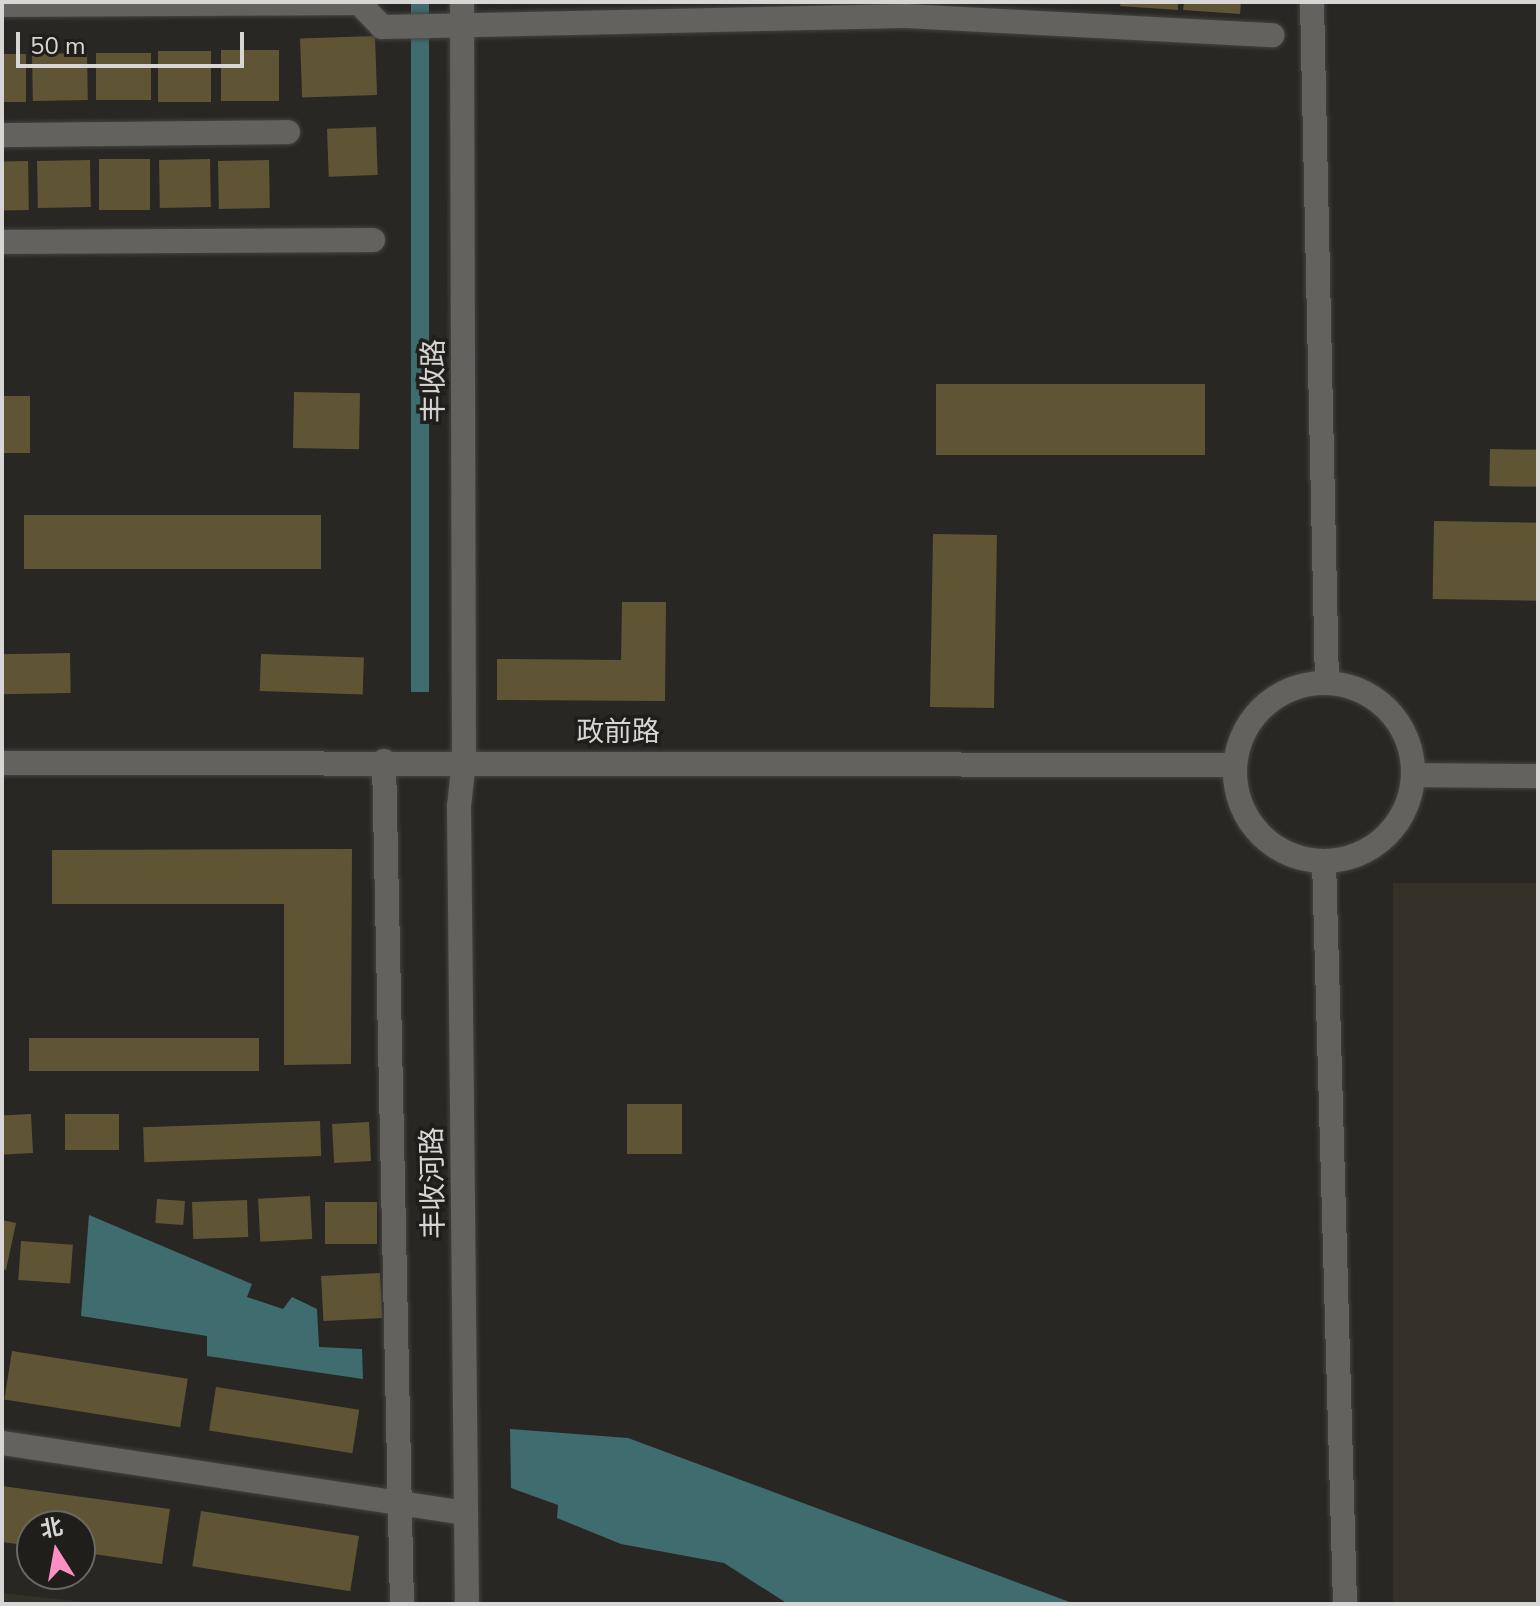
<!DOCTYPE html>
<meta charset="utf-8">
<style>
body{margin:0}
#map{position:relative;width:1540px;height:1606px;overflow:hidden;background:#282724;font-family:"Nunito Sans","Noto Sans SC",sans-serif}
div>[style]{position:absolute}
.built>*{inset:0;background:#343129;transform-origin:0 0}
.water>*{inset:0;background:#3f6c6f;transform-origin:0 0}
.building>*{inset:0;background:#5f5434;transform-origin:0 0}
.roads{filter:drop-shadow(0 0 2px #444341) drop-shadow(0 0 2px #444341)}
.minor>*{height:24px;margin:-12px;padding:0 12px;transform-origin:12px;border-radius:12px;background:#64625f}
.minor>.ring{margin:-12px;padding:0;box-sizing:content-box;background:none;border:24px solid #64625f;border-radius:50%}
span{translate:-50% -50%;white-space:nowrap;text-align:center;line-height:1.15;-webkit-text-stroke:7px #1f1e1b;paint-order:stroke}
.street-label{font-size:28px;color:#d7d6d4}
.frame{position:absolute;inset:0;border:4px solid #d7d6d4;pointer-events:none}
.north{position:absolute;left:16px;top:1510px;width:80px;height:80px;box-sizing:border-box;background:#1f1e1b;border:2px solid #696865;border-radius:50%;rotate:349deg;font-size:22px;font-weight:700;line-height:32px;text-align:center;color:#d7d6d4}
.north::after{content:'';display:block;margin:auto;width:28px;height:36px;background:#fc8fc2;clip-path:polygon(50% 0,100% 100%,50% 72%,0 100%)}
.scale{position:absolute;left:16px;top:32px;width:228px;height:36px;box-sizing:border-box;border:4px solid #d7d6d4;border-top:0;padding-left:10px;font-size:24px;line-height:28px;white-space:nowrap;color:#d7d6d4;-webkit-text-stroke:6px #1f1e1b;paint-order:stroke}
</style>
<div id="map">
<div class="built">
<i style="left:1538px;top:883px;width:721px;height:145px;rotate:90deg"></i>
<i style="clip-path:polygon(2px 1593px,101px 1604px,2px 1604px)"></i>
</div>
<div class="water">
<i style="left:411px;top:2px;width:18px;height:690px"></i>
<i style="clip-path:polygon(89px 1215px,252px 1284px,247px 1297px,283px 1309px,292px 1297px,317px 1309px,319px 1347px,362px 1349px,363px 1379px,207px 1356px,207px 1336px,81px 1316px)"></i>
<i style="clip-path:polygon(510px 1429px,628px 1438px,1075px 1604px,788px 1604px,724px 1563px,621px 1544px,557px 1518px,558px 1505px,511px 1488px)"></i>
</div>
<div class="building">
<i style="clip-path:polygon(1121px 2px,1178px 2px,1178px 10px,1120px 6px)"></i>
<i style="clip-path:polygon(1184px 2px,1241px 2px,1240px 14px,1183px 10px)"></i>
<i style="left:375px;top:36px;width:59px;height:75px;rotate:88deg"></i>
<i style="left:221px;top:50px;width:58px;height:51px"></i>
<i style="left:158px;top:51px;width:53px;height:51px"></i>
<i style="left:87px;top:53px;width:47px;height:55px;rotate:89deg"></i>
<i style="left:151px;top:53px;width:47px;height:55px;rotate:90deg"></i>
<i style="left:2px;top:54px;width:24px;height:48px"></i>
<i style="left:376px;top:127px;width:48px;height:49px;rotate:88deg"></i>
<i style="left:150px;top:159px;width:51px;height:51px;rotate:90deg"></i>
<i style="left:210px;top:159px;width:48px;height:51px;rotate:89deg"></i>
<i style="left:90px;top:160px;width:47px;height:53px;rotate:89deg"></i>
<i style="left:269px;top:160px;width:48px;height:51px;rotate:89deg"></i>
<i style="left:28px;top:161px;width:49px;height:26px;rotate:89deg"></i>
<i style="left:936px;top:384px;width:269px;height:71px"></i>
<i style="left:294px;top:392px;width:66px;height:56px;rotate:1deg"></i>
<i style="left:2px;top:396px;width:28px;height:57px"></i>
<i style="left:1490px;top:449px;width:48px;height:37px;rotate:1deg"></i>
<i style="left:24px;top:515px;width:297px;height:54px"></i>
<i style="left:1434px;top:521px;width:104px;height:78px;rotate:1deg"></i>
<i style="left:933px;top:534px;width:64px;height:173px;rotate:1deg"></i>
<i style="clip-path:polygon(622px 602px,666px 602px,665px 701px,497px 700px,497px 659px,621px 660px)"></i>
<i style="left:70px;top:653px;width:40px;height:68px;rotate:89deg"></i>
<i style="left:261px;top:654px;width:103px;height:37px;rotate:2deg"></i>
<i style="clip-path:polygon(352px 849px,351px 1064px,284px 1065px,284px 904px,52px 904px,52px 850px)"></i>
<i style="left:29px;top:1038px;width:230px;height:33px"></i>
<i style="left:627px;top:1104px;width:55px;height:50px"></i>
<i style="left:31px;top:1114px;width:39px;height:29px;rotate:87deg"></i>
<i style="left:65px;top:1114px;width:54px;height:36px"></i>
<i style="left:320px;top:1121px;width:35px;height:177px;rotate:88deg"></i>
<i style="left:369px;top:1122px;width:39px;height:37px;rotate:87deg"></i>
<i style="left:310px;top:1196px;width:43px;height:52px;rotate:87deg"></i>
<i style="left:157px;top:1199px;width:28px;height:24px;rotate:4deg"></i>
<i style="left:247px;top:1200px;width:37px;height:55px;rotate:88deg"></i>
<i style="left:325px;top:1202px;width:52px;height:42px"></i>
<i style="clip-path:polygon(2px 1220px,16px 1223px,6px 1270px,2px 1269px)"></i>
<i style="left:21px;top:1241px;width:52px;height:39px;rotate:4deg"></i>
<i style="left:380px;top:1273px;width:45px;height:59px;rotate:87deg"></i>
<i style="left:12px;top:1351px;width:178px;height:49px;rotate:9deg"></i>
<i style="left:216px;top:1387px;width:145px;height:44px;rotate:9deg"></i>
<i style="clip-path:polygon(2px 1486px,170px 1509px,162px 1564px,80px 1552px,80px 1526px,32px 1526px,32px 1546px,2px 1542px)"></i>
<i style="left:201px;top:1511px;width:160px;height:56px;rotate:9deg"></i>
</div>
<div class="roads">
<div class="minor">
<i style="left:462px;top:2px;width:759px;rotate:89.85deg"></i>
<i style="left:464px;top:761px;width:45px;rotate:96.3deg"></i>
<i style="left:459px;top:806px;width:798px;rotate:89.43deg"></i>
<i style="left:1312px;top:2px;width:680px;rotate:88.74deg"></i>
<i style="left:2px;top:5px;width:357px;rotate:-0.3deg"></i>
<i style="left:359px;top:3px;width:33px;rotate:46deg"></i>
<i style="left:382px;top:27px;width:524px;rotate:-1.2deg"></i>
<i style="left:906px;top:16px;width:367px;rotate:3deg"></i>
<i style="left:2px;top:135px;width:286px;rotate:-0.6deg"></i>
<i style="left:2px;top:242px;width:371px;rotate:-0.3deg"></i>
<i class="ring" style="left:1235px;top:683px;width:154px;height:154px"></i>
<i style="left:384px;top:761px;width:843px;rotate:88.78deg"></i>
<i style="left:2px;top:763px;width:1233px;rotate:0.09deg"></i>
<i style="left:1414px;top:775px;width:124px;rotate:0.5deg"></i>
<i style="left:1324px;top:861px;width:743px;rotate:88.38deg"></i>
<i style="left:2px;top:1443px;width:469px;rotate:8.6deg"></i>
</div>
</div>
<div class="street-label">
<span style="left:434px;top:381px;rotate:-90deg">丰收路</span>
<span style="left:618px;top:732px">政前路</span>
<span style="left:433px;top:1183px;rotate:-91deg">丰收河路</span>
</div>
<div class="frame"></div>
<div class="north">北</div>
<div class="scale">50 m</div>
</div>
